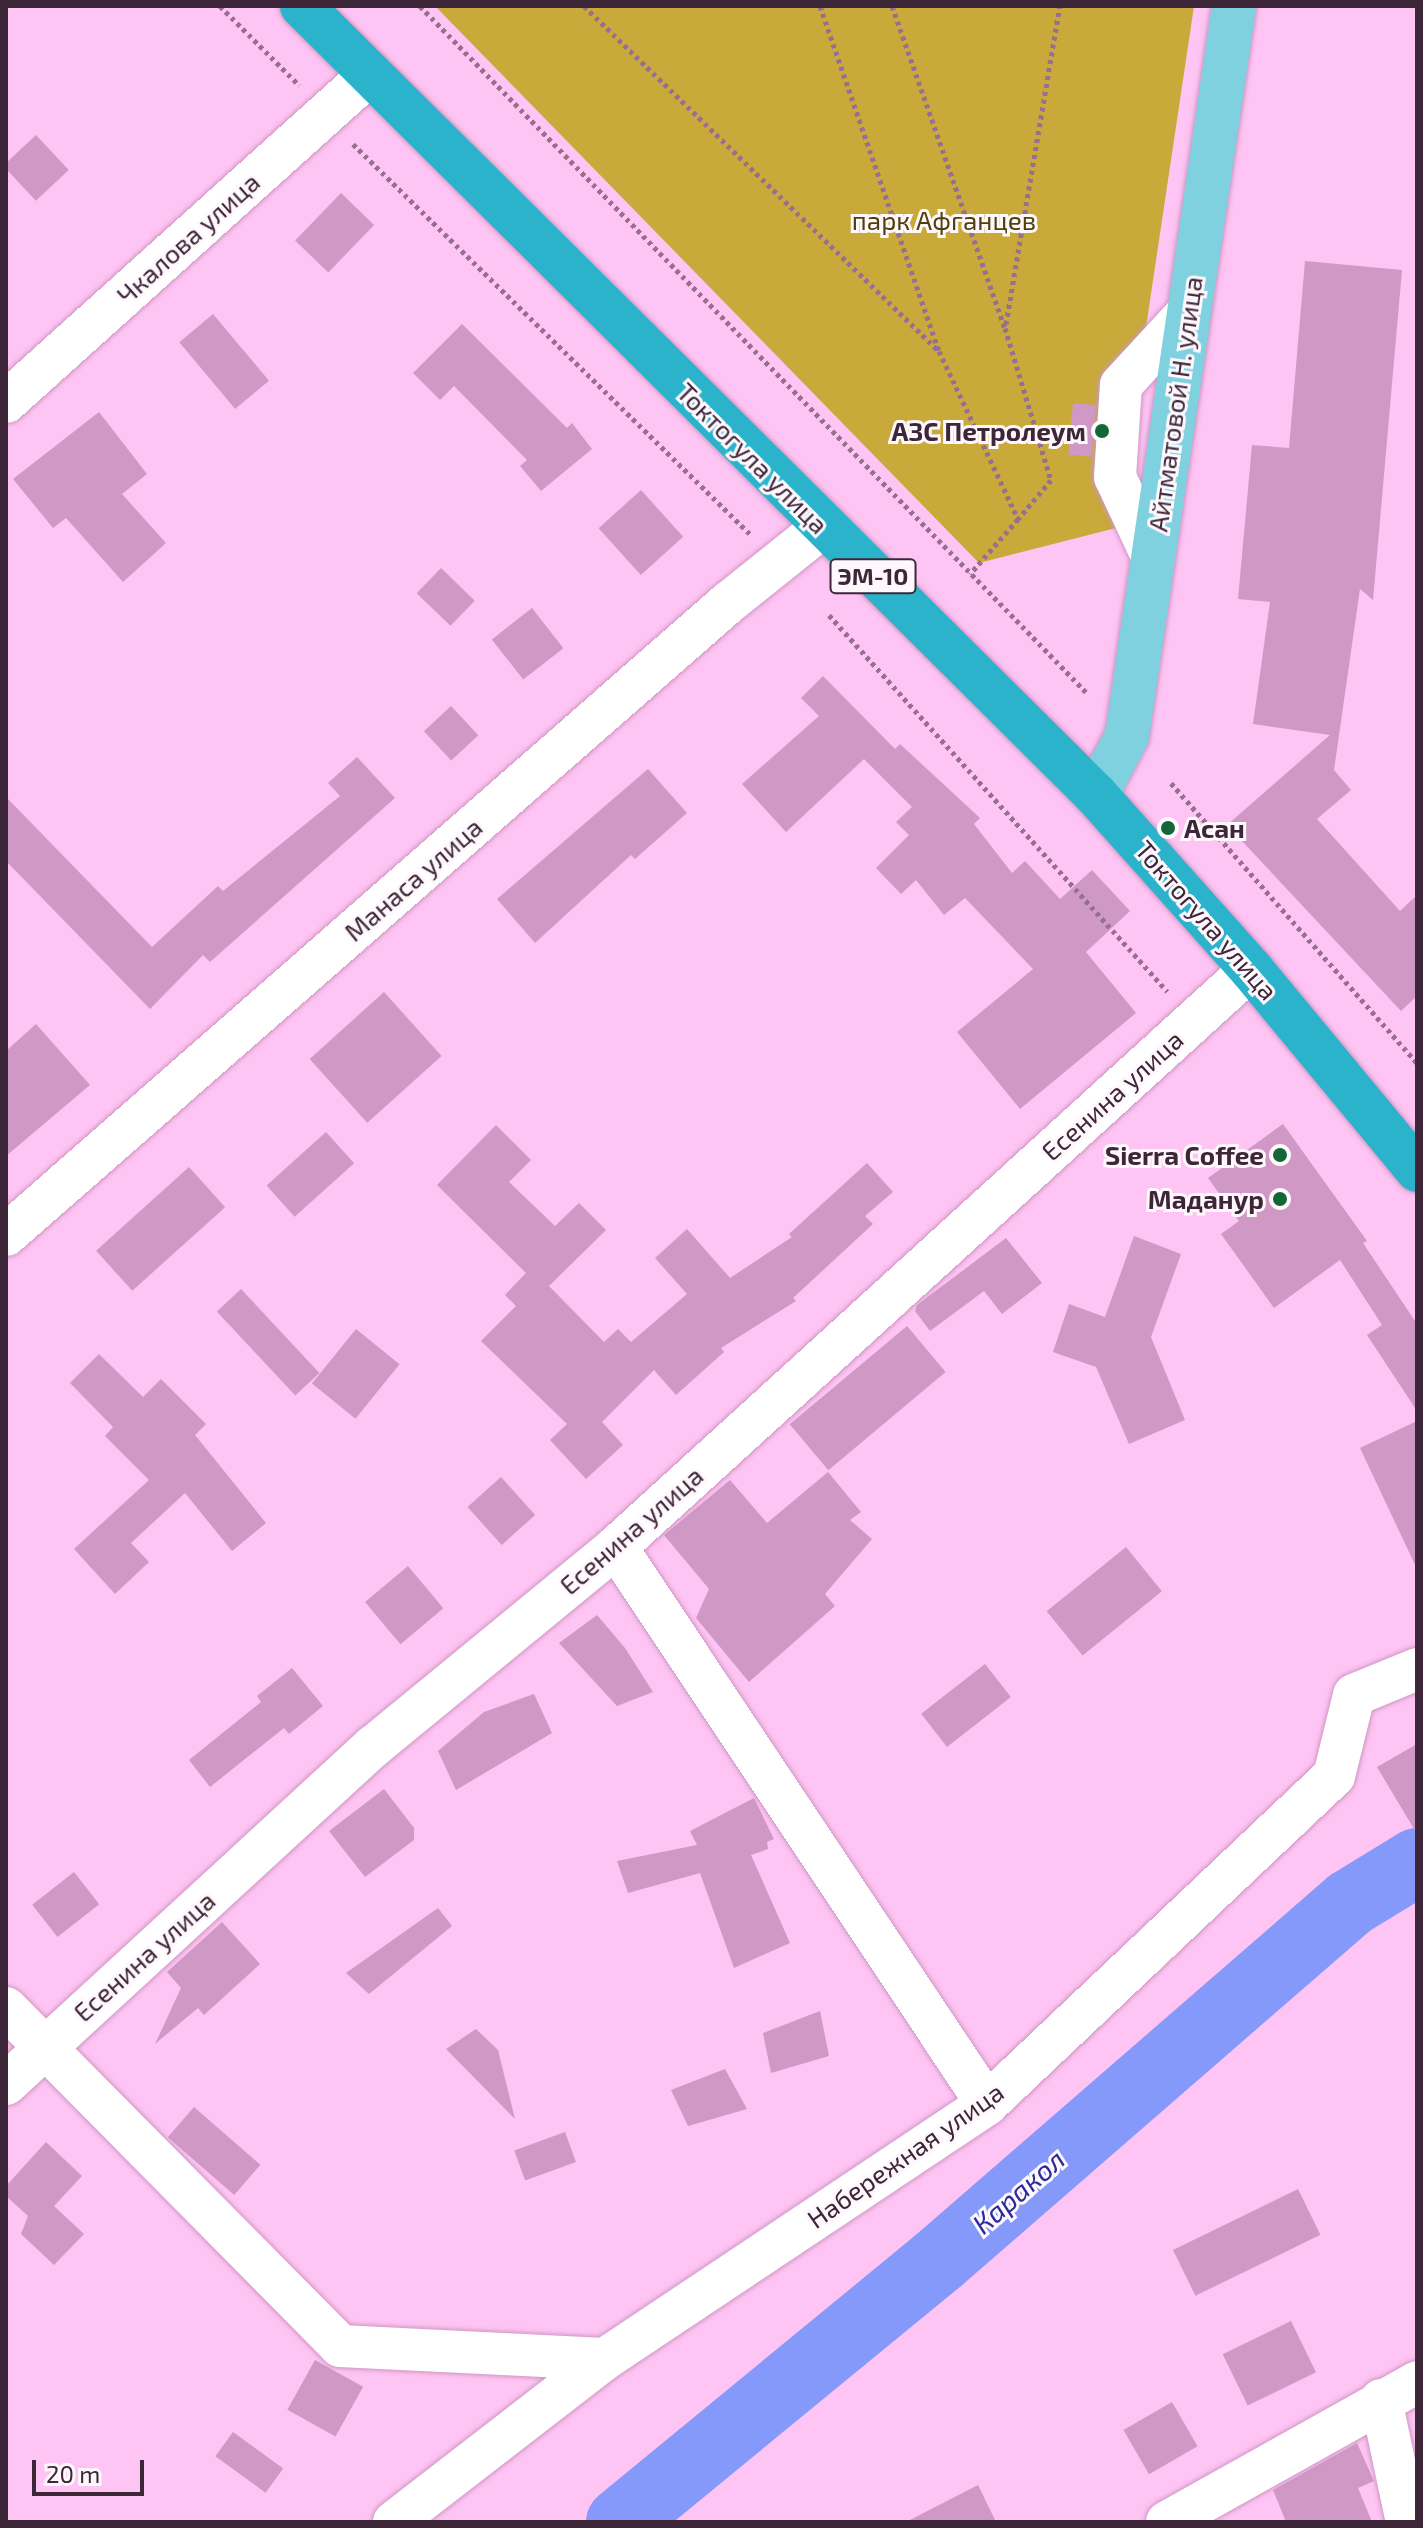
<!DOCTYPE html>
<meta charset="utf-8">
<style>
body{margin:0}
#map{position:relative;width:1423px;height:2528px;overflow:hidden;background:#fec4f3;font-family:"Exo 2",sans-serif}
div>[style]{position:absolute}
.green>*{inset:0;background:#c8a93a}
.river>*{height:68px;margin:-34px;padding:0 34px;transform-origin:34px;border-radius:34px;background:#8499fa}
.building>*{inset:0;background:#cf98c5;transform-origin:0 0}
.path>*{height:5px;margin-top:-2.5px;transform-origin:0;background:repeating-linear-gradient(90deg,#97708f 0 4px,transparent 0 8px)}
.roads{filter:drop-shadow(0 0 2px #cf97c5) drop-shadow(0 0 2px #cf97c5)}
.minor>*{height:42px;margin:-21px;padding:0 21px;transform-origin:21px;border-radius:21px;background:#fff}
.major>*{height:44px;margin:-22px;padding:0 22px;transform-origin:22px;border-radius:22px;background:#7fd1e0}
.highway>*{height:44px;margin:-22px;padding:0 22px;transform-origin:22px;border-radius:22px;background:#2ab3cb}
.dots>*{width:22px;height:22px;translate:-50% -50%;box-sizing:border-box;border:4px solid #fef8fd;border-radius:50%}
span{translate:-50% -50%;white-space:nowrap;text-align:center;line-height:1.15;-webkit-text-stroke:6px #fef8fd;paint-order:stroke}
.shield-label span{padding:2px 6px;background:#fef8fd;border:2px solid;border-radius:6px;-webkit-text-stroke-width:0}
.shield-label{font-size:24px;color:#3c2638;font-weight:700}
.park-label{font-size:26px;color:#4f410d}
.street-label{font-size:26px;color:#3c2638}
.poi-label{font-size:26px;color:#3c2638;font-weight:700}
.right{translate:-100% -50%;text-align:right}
.left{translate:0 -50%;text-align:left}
.water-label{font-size:28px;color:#292c9a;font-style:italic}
.frame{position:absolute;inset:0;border:8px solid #3c2638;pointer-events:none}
.scale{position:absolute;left:32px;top:2460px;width:112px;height:36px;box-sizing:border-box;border:4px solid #3c2638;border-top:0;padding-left:10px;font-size:24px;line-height:28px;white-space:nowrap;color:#3c2638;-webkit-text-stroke:6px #fef8fd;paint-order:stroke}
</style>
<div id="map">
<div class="green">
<i style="clip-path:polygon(435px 6px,1194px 6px,1116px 528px,979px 563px)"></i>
</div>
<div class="river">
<i style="left:620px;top:2522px;width:413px;rotate:-39.4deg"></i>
<i style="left:939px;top:2260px;width:544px;rotate:-40.98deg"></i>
<i style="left:1350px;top:1903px;width:79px;rotate:-31.5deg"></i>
</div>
<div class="building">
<i style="left:36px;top:135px;width:48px;height:45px;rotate:47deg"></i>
<i style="left:341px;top:193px;width:46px;height:66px;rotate:44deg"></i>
<i style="clip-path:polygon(1305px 261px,1402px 270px,1373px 600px,1360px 589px,1334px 770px,1351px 790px,1317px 819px,1400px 911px,1417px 895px,1417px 996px,1401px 1011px,1227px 825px,1330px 735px,1253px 724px,1270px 602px,1238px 599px,1252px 445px,1289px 448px)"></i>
<i style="left:213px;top:314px;width:87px;height:44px;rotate:50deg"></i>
<i style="clip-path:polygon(462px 324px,567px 428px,572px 423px,592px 449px,541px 491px,520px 466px,527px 460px,454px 386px,440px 400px,413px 373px)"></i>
<i style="left:1073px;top:403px;width:23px;height:52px;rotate:5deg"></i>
<i style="clip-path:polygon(99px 412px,147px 474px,122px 494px,166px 543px,123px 582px,66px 518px,53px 528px,13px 479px)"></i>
<i style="left:641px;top:490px;width:63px;height:57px;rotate:48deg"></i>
<i style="left:441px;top:568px;width:47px;height:35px;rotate:44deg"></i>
<i style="left:532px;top:608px;width:51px;height:51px;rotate:52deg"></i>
<i style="clip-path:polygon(823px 676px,895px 749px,900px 744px,980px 818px,974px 824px,1012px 873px,1025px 861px,1060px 899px,1092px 870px,1130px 911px,1086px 952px,1136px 1013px,1020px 1109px,957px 1032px,1033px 969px,965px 898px,944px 915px,916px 880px,901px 894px,876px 868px,909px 835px,896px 822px,912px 807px,864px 759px,786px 832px,742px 784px,819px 716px,801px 698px)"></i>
<i style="left:451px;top:706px;width:40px;height:37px;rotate:47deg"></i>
<i style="clip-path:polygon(357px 757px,395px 798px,210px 962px,203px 955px,150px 1009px,6px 861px,6px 797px,152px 947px,218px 886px,223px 891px,340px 796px,328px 783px)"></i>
<i style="clip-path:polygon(648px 769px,687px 813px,635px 859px,631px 855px,535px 943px,497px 899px)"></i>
<i style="left:384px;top:992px;width:86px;height:100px;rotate:48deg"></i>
<i style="clip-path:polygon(36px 1024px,90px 1085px,6px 1156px,6px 1051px)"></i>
<i style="clip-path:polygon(1283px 1124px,1367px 1241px,1363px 1243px,1417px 1324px,1417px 1411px,1367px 1335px,1382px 1325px,1340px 1260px,1274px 1308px,1221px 1234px,1239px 1221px,1208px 1178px)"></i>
<i style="clip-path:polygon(496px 1125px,531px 1160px,509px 1182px,555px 1226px,579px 1203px,606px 1230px,549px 1286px,604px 1342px,618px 1329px,631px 1342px,687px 1294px,655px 1258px,687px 1229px,730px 1278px,792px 1237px,789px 1234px,867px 1163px,893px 1192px,865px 1216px,873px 1224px,793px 1298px,796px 1301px,721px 1348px,724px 1352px,676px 1395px,654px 1370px,602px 1422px,623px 1445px,586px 1479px,550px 1440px,567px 1424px,481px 1341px,516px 1306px,505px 1295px,526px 1273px,437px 1185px)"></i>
<i style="left:326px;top:1132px;width:42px;height:80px;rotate:48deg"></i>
<i style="left:189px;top:1167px;width:54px;height:125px;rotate:48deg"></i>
<i style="clip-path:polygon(1134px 1236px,1181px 1254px,1151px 1337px,1185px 1420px,1129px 1444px,1096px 1367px,1053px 1352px,1069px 1304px,1105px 1317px)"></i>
<i style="clip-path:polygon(1006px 1238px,1042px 1283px,1002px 1314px,984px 1291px,930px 1331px,915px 1311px,917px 1305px)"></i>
<i style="left:241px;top:1289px;width:115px;height:33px;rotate:47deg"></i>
<i style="left:907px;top:1326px;width:60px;height:153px;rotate:50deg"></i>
<i style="left:356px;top:1329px;width:56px;height:70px;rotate:39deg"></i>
<i style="clip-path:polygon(99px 1354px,143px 1397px,161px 1379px,206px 1424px,195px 1435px,266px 1523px,232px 1551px,185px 1493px,131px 1543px,149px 1562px,115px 1594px,74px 1549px,149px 1480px,105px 1436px,113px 1427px,70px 1383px)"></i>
<i style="clip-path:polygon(1417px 1421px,1417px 1569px,1360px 1448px)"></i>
<i style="clip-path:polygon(828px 1472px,861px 1512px,850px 1520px,872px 1539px,825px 1594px,835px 1606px,749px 1682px,696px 1618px,709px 1589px,664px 1535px,730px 1480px,767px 1523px)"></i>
<i style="left:501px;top:1477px;width:51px;height:45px;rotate:48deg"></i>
<i style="left:1126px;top:1547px;width:57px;height:102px;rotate:51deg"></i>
<i style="left:408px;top:1566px;width:55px;height:56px;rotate:50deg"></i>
<i style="clip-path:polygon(597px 1615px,625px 1648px,653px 1692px,617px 1706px,559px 1643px)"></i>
<i style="left:985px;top:1664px;width:42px;height:81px;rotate:52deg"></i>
<i style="clip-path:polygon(292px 1668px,323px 1706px,289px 1734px,284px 1728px,210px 1787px,189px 1760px,261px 1702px,257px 1696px)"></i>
<i style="clip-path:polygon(534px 1694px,552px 1733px,456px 1790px,438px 1751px,484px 1712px)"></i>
<i style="clip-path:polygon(1417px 1744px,1417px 1834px,1377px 1767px)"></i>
<i style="clip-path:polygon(384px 1789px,414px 1828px,414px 1840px,365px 1877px,329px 1831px)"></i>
<i style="clip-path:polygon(754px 1798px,774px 1839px,767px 1842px,768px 1849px,751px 1855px,790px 1943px,734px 1968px,700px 1873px,628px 1893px,617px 1861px,697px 1845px,690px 1831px)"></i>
<i style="left:74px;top:1872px;width:41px;height:53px;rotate:52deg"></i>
<i style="clip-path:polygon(438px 1908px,452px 1926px,369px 1994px,346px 1973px)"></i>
<i style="clip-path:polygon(222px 1922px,260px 1964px,204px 2015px,198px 2008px,155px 2044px,181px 1988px,167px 1972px)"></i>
<i style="clip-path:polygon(820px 2011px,829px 2056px,771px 2073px,763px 2033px)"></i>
<i style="clip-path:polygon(476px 2029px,498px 2050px,515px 2119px,446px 2049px)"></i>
<i style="clip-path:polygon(725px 2069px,747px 2109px,688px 2126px,671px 2090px)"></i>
<i style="left:194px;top:2107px;width:88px;height:40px;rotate:41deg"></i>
<i style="left:565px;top:2132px;width:32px;height:54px;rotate:70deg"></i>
<i style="clip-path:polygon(46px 2142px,82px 2176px,54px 2206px,84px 2234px,54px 2265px,21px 2234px,28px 2216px,6px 2196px,6px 2186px)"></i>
<i style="left:1298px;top:2189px;width:51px;height:139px;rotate:64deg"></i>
<i style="left:1291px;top:2321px;width:57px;height:76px;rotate:64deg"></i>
<i style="left:315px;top:2360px;width:55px;height:57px;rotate:29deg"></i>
<i style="left:1172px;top:2402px;width:51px;height:56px;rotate:60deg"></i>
<i style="left:233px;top:2432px;width:62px;height:30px;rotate:36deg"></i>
<i style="clip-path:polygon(1357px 2443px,1374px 2481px,1358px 2488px,1372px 2522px,1286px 2522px,1273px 2490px)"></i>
<i style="clip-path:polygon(978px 2485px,996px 2522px,906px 2522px)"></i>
</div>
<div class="path">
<i style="left:220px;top:6px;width:112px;rotate:45deg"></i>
<i style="left:420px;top:6px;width:956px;rotate:45.85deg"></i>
<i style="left:584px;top:6px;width:494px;rotate:44.2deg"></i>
<i style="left:820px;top:6px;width:365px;rotate:71deg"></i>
<i style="left:939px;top:351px;width:186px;rotate:64.8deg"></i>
<i style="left:1018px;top:519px;width:73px;rotate:131.1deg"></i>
<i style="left:892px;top:6px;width:341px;rotate:70.7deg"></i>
<i style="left:1005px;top:328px;width:159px;rotate:73.2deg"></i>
<i style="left:1051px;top:480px;width:51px;rotate:130.2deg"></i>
<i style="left:353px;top:144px;width:559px;rotate:44.49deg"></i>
<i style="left:1006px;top:324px;width:323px;rotate:-80.4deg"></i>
<i style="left:829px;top:615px;width:506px;rotate:48.05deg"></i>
<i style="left:1171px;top:783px;width:373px;rotate:48.7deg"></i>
</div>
<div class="roads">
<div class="minor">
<i style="left:6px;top:402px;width:490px;rotate:-42deg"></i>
<i style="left:1153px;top:558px;width:89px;rotate:-115.1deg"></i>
<i style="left:1115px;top:477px;width:92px;rotate:-86.3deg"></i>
<i style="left:1121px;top:385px;width:100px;rotate:-47.4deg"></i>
<i style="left:6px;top:1235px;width:960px;rotate:-41.2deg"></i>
<i style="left:728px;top:603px;width:122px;rotate:-38.7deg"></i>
<i style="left:616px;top:1547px;width:669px;rotate:56.33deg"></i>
<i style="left:6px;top:2008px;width:475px;rotate:45.3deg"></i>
<i style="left:340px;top:2346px;width:265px;rotate:2.8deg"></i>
<i style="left:6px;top:2084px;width:500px;rotate:-42.6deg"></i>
<i style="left:374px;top:1746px;width:313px;rotate:-39.4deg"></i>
<i style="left:616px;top:1547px;width:859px;rotate:-42.31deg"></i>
<i style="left:1381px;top:2400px;width:125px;rotate:78deg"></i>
<i style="left:394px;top:2522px;width:267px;rotate:-37.7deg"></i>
<i style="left:605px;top:2359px;width:459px;rotate:-33.7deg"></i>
<i style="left:987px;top:2104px;width:477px;rotate:-43.4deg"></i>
<i style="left:1334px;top:1776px;width:83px;rotate:-76.1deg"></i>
<i style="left:1354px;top:1695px;width:68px;rotate:-22.4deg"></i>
<i style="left:1167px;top:2522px;width:287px;rotate:-29.2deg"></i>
</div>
<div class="major">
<i style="left:1096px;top:795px;width:67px;rotate:-62.3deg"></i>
<i style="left:1127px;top:736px;width:738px;rotate:-81.66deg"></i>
</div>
<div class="highway">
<i style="left:302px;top:6px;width:1119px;rotate:44.82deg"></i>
<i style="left:1096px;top:795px;width:233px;rotate:48.3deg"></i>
<i style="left:1251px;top:969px;width:261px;rotate:50.4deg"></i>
</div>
</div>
<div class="dots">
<i style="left:1102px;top:431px;background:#136637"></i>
<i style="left:1168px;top:828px;background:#136637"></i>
<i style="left:1280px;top:1155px;background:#136637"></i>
<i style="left:1280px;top:1199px;background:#136637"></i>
</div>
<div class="shield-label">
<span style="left:873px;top:576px">ЭМ-10</span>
</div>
<div class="park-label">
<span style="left:944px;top:220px">парк Афганцев</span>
</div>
<div class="street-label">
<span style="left:188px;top:238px;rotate:-42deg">Чкалова улица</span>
<span style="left:1175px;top:404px;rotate:-82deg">Айтматовой Н. улица</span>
<span style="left:753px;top:458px;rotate:45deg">Токтогула улица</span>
<span style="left:413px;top:879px;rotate:-41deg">Манаса улица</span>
<span style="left:1207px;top:920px;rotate:49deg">Токтогула улица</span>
<span style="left:1112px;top:1095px;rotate:-42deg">Есенина улица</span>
<span style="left:631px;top:1530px;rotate:-41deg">Есенина улица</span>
<span style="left:144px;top:1956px;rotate:-42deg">Есенина улица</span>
<span style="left:905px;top:2155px;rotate:-35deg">Набережная улица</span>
</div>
<div class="poi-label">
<span class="right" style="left:1086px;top:431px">АЗС Петролеум</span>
<span class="left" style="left:1184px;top:828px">Асан</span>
<span class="right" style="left:1264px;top:1155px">Sierra Coffee</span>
<span class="right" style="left:1264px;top:1199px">Маданур</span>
</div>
<div class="water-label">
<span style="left:1018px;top:2191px;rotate:-41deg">Каракол</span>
</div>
<div class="frame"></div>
<div class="scale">20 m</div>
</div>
